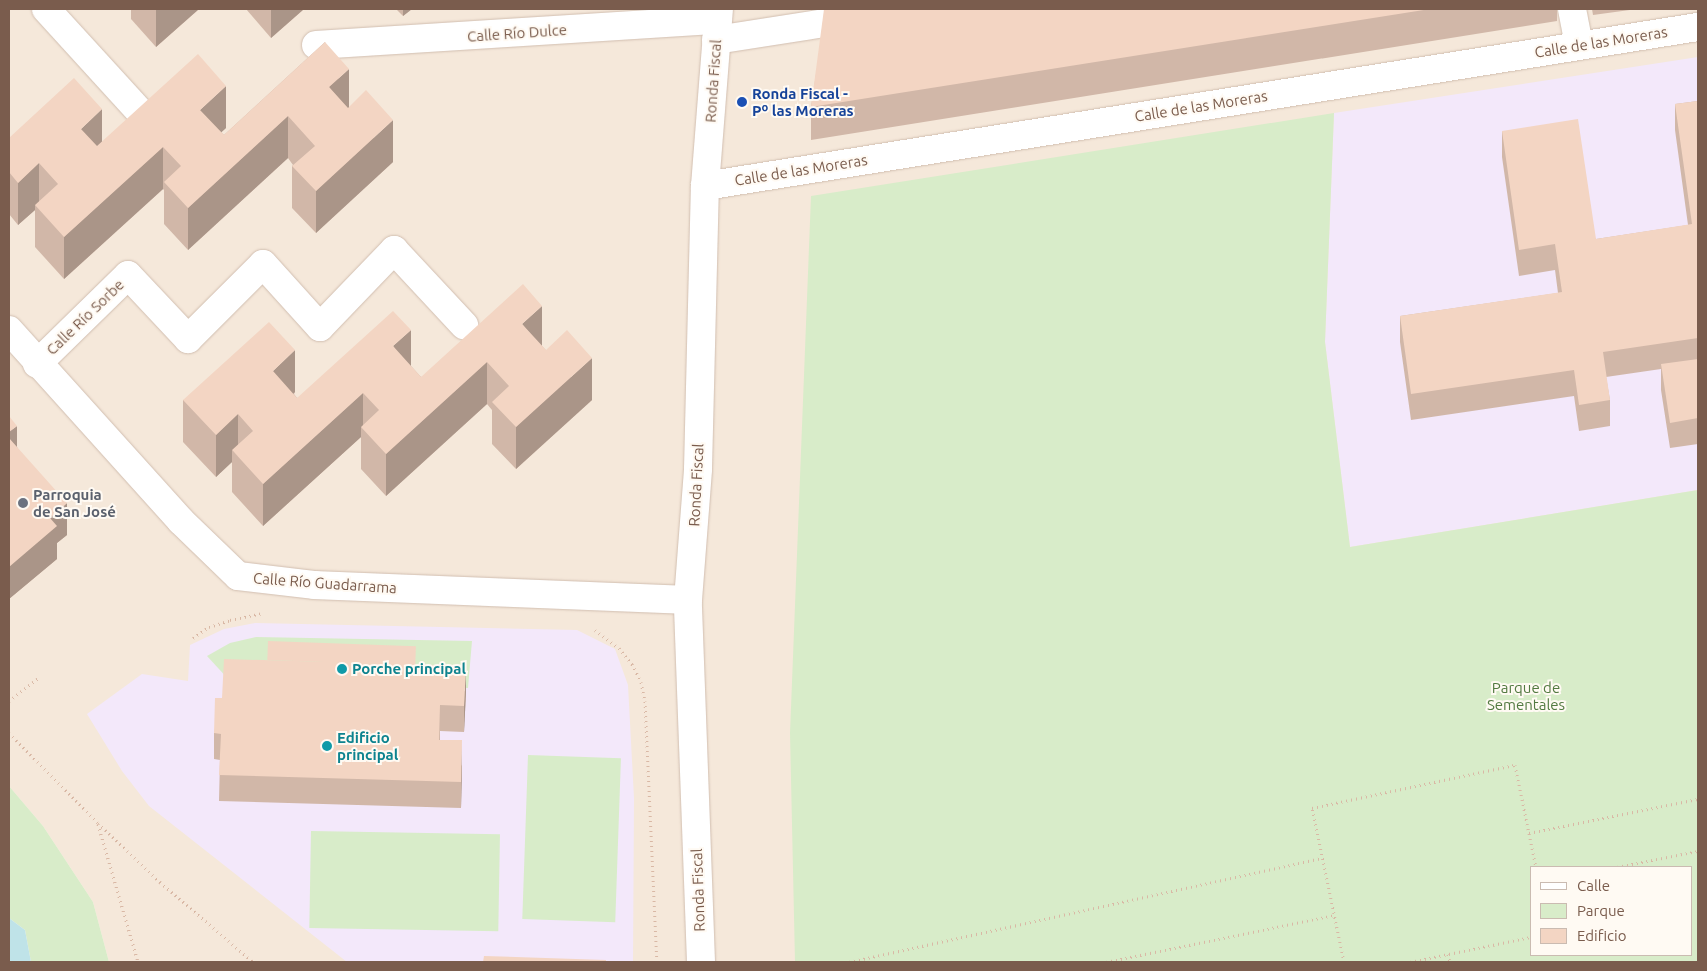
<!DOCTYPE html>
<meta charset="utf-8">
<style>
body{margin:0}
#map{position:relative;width:1707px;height:971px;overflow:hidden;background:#fdf6ec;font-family:Ubuntu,sans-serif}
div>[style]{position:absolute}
.residential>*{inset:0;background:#f5e8da}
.education>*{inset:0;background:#f3e8fa}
.green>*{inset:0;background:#d8ecc9;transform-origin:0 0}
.water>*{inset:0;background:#bfe3e8}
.path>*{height:3px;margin-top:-1.5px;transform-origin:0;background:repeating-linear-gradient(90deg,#d9b8a5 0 1px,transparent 0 5px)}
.roads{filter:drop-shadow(0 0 1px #d1beb0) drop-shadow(0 0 1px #d1beb0)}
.minor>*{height:28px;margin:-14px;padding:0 14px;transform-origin:14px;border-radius:14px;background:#fff}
.wall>*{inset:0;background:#d1b7a8}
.shaded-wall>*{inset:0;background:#aa9588}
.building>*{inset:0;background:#f3d5c3;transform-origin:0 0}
.dots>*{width:14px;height:14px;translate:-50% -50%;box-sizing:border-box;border:2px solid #fffaf3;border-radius:50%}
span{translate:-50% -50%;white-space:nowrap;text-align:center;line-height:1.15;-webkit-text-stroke:4px #fffaf3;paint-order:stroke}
.street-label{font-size:15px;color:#7a5c4d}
.transit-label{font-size:15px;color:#164399;font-weight:700}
.left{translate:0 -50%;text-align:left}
.worship-label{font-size:15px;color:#5b616d;font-weight:700}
.culture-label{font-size:15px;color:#0d838f;font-weight:700}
.park-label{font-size:15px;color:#537a41}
.frame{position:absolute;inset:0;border:10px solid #7a5c4d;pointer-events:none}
.legend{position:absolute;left:1530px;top:866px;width:162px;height:90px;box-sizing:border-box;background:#fffaf3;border:1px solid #cabbb1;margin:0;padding:6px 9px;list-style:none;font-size:15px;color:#7a5c4d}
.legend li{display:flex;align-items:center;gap:10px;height:25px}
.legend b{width:25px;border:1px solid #cabbb1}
</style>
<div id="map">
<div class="residential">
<i style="clip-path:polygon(evenodd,9px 9px,1698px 9px,1698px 962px,109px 962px,93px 902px,43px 826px,9px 786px,9px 9px,1531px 867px,1691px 867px,1691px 955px,1531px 955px,1531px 867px)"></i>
</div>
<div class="education">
<i style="clip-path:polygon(1698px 57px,1698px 490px,1350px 547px,1325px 342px,1334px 113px)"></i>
<i style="clip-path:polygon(255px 623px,577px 630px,615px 649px,628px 685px,634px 798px,633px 962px,347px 962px,149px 806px,122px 771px,87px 714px,142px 674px,188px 681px,190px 645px,224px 629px)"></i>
</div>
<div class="green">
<i style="clip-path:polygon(evenodd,1334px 113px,1325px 342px,1350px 547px,1698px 490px,1698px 962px,795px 962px,790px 733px,811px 196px,1334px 113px,1691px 867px,1691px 955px,1531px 955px,1531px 867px,1691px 867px)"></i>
<i style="clip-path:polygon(256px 637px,472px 641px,468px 688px,230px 681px,207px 656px,230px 643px)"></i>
<i style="left:528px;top:755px;width:93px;height:164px;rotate:2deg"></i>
<i style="clip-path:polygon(9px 786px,43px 826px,93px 902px,109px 962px,31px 962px,25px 930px,9px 918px)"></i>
<i style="left:311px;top:831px;width:189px;height:97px;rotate:1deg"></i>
</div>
<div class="water">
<i style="clip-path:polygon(9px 918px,25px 930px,31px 962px,9px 962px)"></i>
</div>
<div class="path">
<i style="left:595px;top:630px;width:30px;rotate:37deg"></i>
<i style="left:619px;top:648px;width:21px;rotate:51deg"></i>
<i style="left:632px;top:664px;width:20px;rotate:63deg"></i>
<i style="left:641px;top:682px;width:19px;rotate:78deg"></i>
<i style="left:645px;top:701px;width:261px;rotate:87.4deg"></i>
<i style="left:193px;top:638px;width:19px;rotate:-35deg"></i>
<i style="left:209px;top:627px;width:22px;rotate:-18deg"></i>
<i style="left:230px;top:620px;width:34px;rotate:-12deg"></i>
<i style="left:9px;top:701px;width:39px;rotate:-38deg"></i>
<i style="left:9px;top:733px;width:127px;rotate:45.3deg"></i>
<i style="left:98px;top:823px;width:86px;rotate:43.6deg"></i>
<i style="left:160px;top:882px;width:123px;rotate:40.7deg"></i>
<i style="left:98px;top:824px;width:144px;rotate:73.8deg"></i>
<i style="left:1529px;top:833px;width:172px;rotate:-11.4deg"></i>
<i style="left:1617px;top:867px;width:83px;rotate:-11.2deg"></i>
<i style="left:1448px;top:954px;width:8px;rotate:76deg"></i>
<i style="left:849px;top:962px;width:484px;rotate:-12.4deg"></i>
<i style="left:1106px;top:962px;width:233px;rotate:-11.6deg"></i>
<i style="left:1344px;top:962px;width:157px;rotate:-101.7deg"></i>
<i style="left:1312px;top:808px;width:208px;rotate:-12deg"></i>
<i style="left:1515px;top:765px;width:104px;rotate:78.4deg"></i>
<i style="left:1410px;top:962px;width:124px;rotate:-11.7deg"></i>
</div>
<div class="roads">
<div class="minor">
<i style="left:46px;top:9px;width:139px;rotate:47.6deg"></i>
<i style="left:1572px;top:9px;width:37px;rotate:79deg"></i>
<i style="left:716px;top:40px;width:199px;rotate:-8.9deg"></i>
<i style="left:316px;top:45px;width:402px;rotate:-3.6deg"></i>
<i style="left:705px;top:186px;width:1006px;rotate:-9.1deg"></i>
<i style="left:9px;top:330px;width:257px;rotate:48deg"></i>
<i style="left:181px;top:521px;width:79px;rotate:44deg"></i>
<i style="left:238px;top:576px;width:78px;rotate:6.7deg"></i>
<i style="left:315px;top:585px;width:373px;rotate:2.3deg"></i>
<i style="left:37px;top:364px;width:127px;rotate:-44.4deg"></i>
<i style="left:128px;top:275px;width:88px;rotate:46.8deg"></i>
<i style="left:188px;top:339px;width:106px;rotate:-45deg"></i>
<i style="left:263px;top:264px;width:85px;rotate:47.9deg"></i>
<i style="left:320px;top:327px;width:107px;rotate:-46.1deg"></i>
<i style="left:394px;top:250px;width:103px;rotate:47deg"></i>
<i style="left:701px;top:962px;width:362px;rotate:-92.1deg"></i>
<i style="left:688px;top:600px;width:131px;rotate:-85.6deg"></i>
<i style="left:698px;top:469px;width:283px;rotate:-88.6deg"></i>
<i style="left:705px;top:186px;width:178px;rotate:-85.5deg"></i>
</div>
</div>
<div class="wall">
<i style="clip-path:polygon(131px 9px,199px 9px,156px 47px,131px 19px)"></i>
<i style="clip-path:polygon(246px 9px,304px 9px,271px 38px)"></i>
<i style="clip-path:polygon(396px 9px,412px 9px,403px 16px)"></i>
<i style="clip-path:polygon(826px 9px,1557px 9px,1557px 21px,811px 140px,811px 107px)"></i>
<i style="clip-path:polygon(1592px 9px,1637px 9px,1593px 15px)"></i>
<i style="clip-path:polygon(325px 42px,349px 107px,393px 162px,316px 233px,292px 208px,292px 166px,293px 165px,288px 158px,188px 250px,164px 224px,164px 190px,163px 189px,64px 279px,35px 247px,35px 210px,18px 225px,9px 214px,9px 138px,102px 142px,226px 128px,221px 132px,224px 135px)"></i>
<i style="clip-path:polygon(1698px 101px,1698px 444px,1670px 448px,1661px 390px,1661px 369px,1606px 377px,1610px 400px,1610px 426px,1579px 431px,1574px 396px,1411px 420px,1400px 342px,1400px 316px,1558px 293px,1555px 270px,1519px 276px,1502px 157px,1502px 131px,1596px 239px,1688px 225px,1675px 130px,1675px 104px)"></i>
<i style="clip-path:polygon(542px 346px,592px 400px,516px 469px,492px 444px,492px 410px,487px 404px,386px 496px,361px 469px,361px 437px,263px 526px,232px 492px,232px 462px,216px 477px,183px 442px,183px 400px,295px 392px,294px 394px,297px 398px,411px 366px,421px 377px)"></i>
<i style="clip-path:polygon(9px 416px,17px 447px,67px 535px,57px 543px,57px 559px,9px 599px)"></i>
<i style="clip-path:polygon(416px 665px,466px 692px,464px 732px,440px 731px,440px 740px,462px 766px,461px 808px,219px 801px,220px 760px,214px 759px,214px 733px,222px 698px)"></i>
</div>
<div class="shaded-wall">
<i style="clip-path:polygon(156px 9px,199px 9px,156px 47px)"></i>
<i style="clip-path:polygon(271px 9px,304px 9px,271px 38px)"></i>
<i style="clip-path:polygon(403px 9px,412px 9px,403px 16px)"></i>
<i style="clip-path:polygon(349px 69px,349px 111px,329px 87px)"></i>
<i style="clip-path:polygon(226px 86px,226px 128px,200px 152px,200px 110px)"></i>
<i style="clip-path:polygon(102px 109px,102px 151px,81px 171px,81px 129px)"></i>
<i style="clip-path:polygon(288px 116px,288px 158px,188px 250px,188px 208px)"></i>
<i style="clip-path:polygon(393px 120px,393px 162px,316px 233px,316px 191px)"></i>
<i style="clip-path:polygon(163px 147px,163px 189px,64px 279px,64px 237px)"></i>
<i style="clip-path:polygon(39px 163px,39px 206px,35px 205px,35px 210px,18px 225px,18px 183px)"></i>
<i style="clip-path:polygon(542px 306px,542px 348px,522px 324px)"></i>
<i style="clip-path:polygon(411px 330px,411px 372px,393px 346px)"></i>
<i style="clip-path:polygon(295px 350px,295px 392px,273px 413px,273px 371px)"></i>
<i style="clip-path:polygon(592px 358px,592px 400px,516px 469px,516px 427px)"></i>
<i style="clip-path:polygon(487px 362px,487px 404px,386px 496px,386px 454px)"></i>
<i style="clip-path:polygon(363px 393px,363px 428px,361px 427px,361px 437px,263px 526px,263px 484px)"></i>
<i style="clip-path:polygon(238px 414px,238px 456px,232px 450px,232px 462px,216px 477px,216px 435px)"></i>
<i style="clip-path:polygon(17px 426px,17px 458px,9px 465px,9px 432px)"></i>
<i style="clip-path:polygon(67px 503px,67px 535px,57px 543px,57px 559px,9px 599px,9px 567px,50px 518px)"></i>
<i style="clip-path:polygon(466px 666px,466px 692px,464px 732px,464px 706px)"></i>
<i style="clip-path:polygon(462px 740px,462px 766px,461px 808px,461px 782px)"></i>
</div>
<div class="building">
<i style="clip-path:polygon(824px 9px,1430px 9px,811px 107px)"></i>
<i style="clip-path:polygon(325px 42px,349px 69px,329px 87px,348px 108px,366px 90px,393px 120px,316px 191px,292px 166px,315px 146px,288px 116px,188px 208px,164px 182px,181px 166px,163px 147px,64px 237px,35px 205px,58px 184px,39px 163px,18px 183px,9px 172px,9px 138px,74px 78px,102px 109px,81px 129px,97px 146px,198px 54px,226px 86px,200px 110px,224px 135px)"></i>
<i style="clip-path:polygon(1698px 101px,1698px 338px,1603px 352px,1610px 400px,1579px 405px,1574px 370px,1411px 394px,1400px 316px,1562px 292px,1555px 244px,1519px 250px,1502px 131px,1578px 119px,1596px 239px,1692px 224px,1675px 104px)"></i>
<i style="clip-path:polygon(523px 284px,542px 306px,522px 324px,546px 350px,567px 330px,592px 358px,516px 427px,492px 402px,509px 386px,487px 362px,386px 454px,361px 427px,379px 410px,363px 393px,263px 484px,232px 450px,253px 431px,238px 414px,216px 435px,183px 400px,269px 322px,295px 350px,273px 371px,297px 398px,393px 311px,411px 330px,393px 346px,421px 377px)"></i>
<i style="clip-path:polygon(1698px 359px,1698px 418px,1670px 423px,1661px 364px)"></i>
<i style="clip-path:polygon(9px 416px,17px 426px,9px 432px)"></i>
<i style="clip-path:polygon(9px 438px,67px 503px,50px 518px,57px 526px,9px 567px)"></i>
<i style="left:268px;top:641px;width:148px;height:19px;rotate:2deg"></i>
<i style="clip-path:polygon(224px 659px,466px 666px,464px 706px,440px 705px,439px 740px,462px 740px,461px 782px,219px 775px,221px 734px,214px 733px,215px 698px,222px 698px)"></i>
<i style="clip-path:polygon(484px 956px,606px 960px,606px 962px,483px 962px)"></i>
</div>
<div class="dots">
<i style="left:742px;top:102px;background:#1a4fb4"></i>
<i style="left:23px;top:503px;background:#6b7280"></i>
<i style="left:342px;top:669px;background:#0f9aa8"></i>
<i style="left:327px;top:746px;background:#0f9aa8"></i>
</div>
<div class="street-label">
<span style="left:517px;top:33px;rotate:-4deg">Calle Río Dulce</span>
<span style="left:1601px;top:42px;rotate:-9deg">Calle de las Moreras</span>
<span style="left:713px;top:81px;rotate:-86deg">Ronda Fiscal</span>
<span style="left:1201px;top:106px;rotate:-9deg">Calle de las Moreras</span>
<span style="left:801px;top:170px;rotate:-9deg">Calle de las Moreras</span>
<span style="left:85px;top:317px;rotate:-44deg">Calle Río Sorbe</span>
<span style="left:696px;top:485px;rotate:-87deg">Ronda Fiscal</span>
<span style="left:325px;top:583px;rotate:4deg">Calle Río Guadarrama</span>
<span style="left:698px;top:890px;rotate:-92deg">Ronda Fiscal</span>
</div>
<div class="transit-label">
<span class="left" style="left:752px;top:102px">Ronda Fiscal -<br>Pº las Moreras</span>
</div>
<div class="worship-label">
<span class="left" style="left:33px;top:503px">Parroquia<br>de San José</span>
</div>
<div class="culture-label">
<span class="left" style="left:352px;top:669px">Porche principal</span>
<span class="left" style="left:337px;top:746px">Edificio<br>principal</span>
</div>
<div class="park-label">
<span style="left:1526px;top:696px">Parque de<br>Sementales</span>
</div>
<div class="frame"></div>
<ul class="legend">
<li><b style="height:6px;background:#fff"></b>Calle</li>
<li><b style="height:14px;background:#d8ecc9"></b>Parque</li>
<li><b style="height:14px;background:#f3d5c3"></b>Edificio</li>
</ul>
</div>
